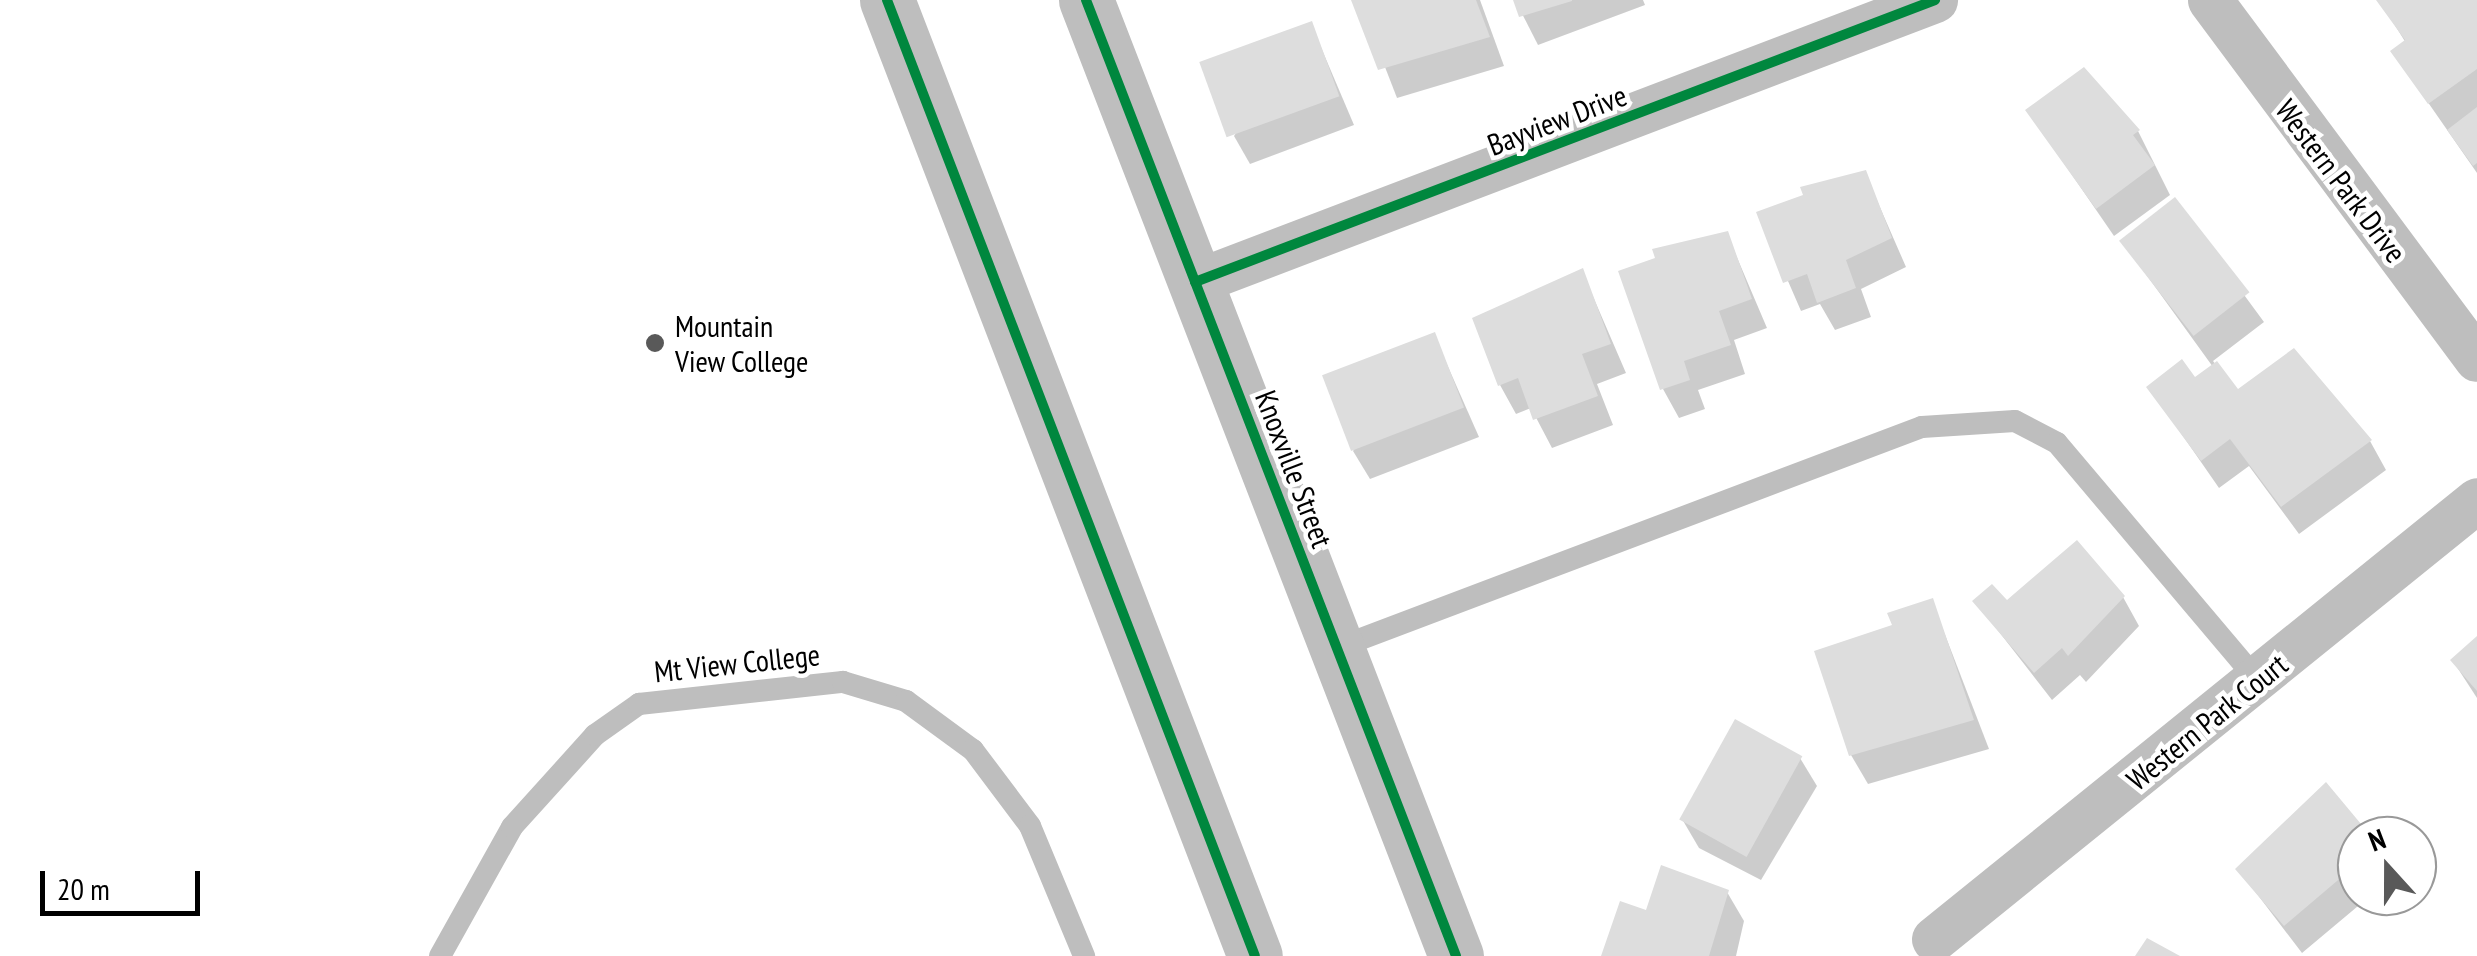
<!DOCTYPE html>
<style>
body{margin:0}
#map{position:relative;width:2477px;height:956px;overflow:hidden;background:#fff;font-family:"PT Sans Narrow",sans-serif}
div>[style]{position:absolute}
.shadow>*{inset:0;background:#0003}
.building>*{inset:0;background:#ddd;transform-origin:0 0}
.service>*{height:22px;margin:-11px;padding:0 11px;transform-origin:11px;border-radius:11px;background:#bebebe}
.minor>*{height:45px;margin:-22.5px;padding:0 22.5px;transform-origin:22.5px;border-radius:22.5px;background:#bebebe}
.tertiary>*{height:55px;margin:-27.5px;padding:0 27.5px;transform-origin:27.5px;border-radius:27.5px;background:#bebebe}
.cycleway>*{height:10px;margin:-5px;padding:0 5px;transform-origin:5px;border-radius:5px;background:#00873e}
.dots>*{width:28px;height:28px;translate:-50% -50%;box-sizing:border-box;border:5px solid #fff;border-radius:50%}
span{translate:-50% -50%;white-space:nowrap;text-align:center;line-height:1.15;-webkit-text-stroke:9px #fff;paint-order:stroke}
.street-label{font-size:30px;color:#000}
.poi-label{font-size:30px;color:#000}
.left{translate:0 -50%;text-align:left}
.north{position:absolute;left:2337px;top:816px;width:100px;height:100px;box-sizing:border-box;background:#fff;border:2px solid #999;border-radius:50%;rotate:339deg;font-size:28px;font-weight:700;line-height:40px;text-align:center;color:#000}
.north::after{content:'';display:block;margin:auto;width:35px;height:45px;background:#595959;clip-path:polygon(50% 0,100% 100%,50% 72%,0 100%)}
.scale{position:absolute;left:40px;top:871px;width:160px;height:45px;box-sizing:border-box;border:5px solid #000;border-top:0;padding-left:12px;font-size:30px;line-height:35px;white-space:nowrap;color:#000;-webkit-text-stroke:8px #fff;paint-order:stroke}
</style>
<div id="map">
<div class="shadow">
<i style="clip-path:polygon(1359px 0,1480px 0,1504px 66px,1397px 98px)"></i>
<i style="clip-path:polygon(1515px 0,1643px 0,1645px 5px,1538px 45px)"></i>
<i style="clip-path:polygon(2379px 0,2477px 0,2477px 173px,2393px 52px,2406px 43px)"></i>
<i style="clip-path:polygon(1311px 24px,1354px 125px,1250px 164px,1234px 136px)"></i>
<i style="clip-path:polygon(2028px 111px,2138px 131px,2170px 195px,2114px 236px)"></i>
<i style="clip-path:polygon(1865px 173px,1906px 267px,1861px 289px,1871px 317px,1835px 330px,1820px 304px,1801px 311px,1759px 214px)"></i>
<i style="clip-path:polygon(2175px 201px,2264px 322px,2213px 361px,2237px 393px,2370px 441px,2386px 470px,2299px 534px,2249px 466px,2219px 488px,2149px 387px,2195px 381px,2213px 367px,2122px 241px)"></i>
<i style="clip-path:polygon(1727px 234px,1767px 328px,1734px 340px,1745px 374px,1698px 390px,1705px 409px,1679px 418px,1663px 389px)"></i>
<i style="clip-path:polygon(1582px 271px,1626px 373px,1597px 384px,1613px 425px,1552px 448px,1531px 408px,1516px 414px,1500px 385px)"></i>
<i style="clip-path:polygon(1434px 335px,1479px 437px,1370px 479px,1353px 451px)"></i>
<i style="clip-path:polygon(2123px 597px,2139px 626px,2086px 682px,2080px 675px,2052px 700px,1975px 601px)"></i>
<i style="clip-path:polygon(1932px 601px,1989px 749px,1868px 784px,1851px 755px,1895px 627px)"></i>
<i style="clip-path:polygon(2477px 640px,2477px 698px,2453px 661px)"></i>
<i style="clip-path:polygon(1800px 758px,1817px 786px,1761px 880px,1699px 848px,1682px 819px)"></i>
<i style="clip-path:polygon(2326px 786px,2368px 836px,2357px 836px,2357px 896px,2370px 896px,2302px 953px,2238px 869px)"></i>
<i style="clip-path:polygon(1727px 892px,1744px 921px,1736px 956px,1604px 956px,1648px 913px)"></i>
</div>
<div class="building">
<i style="clip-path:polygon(1351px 0,1476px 0,1490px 37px,1378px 70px)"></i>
<i style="clip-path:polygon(1513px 0,1572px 0,1572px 1px,1519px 17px)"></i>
<i style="clip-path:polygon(2376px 0,2477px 0,2477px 69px,2428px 104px,2390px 51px,2405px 40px)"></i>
<i style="left:1312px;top:21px;width:80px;height:120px;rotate:70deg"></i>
<i style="clip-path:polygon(2084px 67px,2140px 130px,2133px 135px,2155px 165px,2096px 209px,2025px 110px)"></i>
<i style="clip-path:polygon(2477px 107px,2477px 163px,2473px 166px,2447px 130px)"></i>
<i style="clip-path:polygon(1866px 170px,1892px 238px,1846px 260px,1856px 288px,1817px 303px,1807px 274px,1783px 283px,1756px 212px,1803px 195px,1800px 187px)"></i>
<i style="left:2175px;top:197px;width:121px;height:71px;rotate:52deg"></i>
<i style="clip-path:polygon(1728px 231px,1752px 299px,1719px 311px,1731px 345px,1684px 361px,1690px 380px,1660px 390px,1618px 271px,1655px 258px,1652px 249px)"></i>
<i style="clip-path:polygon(1583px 268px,1611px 344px,1582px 354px,1598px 396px,1533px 420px,1518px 378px,1498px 386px,1472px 318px)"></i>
<i style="left:1435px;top:332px;width:81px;height:121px;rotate:69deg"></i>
<i style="clip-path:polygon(2294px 348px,2372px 440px,2281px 507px,2230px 439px,2201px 461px,2146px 387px,2182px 359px,2195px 377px,2217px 361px,2238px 389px)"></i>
<i style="clip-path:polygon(2077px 540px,2125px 596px,2068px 656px,2062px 648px,2034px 673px,1972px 601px,1992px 584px,2007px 600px)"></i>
<i style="clip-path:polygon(1933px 598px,1974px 720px,1849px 756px,1814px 651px,1892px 625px,1887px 613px)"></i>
<i style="clip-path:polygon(2477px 636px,2477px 691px,2450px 660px)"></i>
<i style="left:1735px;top:719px;width:77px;height:115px;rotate:29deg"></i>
<i style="clip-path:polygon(2326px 782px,2371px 836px,2357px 836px,2357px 864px,2284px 926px,2235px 869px)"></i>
<i style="clip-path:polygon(1661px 865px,1729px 890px,1709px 956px,1601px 956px,1620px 901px,1646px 910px)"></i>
<i style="clip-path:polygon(2147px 938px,2180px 956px,2135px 956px)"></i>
</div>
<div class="service">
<i style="left:1337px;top:648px;width:625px;rotate:-20.7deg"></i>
<i style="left:1922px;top:427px;width:93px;rotate:-3.7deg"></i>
<i style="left:2015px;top:421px;width:47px;rotate:27.6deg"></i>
<i style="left:2057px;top:443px;width:313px;rotate:49.8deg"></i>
<i style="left:440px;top:956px;width:148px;rotate:-60.8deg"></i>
<i style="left:512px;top:827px;width:124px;rotate:-47.9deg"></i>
<i style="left:595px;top:735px;width:54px;rotate:-35.2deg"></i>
<i style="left:639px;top:704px;width:205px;rotate:-6.2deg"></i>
<i style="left:843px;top:682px;width:66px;rotate:16.8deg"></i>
<i style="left:906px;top:701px;width:83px;rotate:36.2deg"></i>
<i style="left:973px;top:750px;width:95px;rotate:53.1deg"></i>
<i style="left:1030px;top:826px;width:141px;rotate:67.4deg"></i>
</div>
<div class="minor">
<i style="left:2210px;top:0;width:447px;rotate:53.4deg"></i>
<i style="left:1195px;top:282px;width:792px;rotate:-20.86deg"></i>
<i style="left:1934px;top:939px;width:698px;rotate:-38.95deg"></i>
</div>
<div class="tertiary">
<i style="left:887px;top:0;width:1024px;rotate:68.95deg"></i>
<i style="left:1086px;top:0;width:1025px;rotate:68.84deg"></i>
</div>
<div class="cycleway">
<i style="left:887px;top:0;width:1024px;rotate:68.95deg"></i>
<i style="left:1086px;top:0;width:1025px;rotate:68.84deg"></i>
<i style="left:1195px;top:282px;width:792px;rotate:-20.86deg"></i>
</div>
<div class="dots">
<i style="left:655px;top:343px;background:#595959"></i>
</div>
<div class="street-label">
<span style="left:1557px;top:120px;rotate:-21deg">Bayview Drive</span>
<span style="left:2341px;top:181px;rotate:53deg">Western Park Drive</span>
<span style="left:1294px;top:469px;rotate:69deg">Knoxville Street</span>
<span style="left:737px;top:663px;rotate:-6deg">Mt View College</span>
<span style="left:2207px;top:722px;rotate:-39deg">Western Park Court</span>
</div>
<div class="poi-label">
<span class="left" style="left:675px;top:343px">Mountain<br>View College</span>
</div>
<div class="north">N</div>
<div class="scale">20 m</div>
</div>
